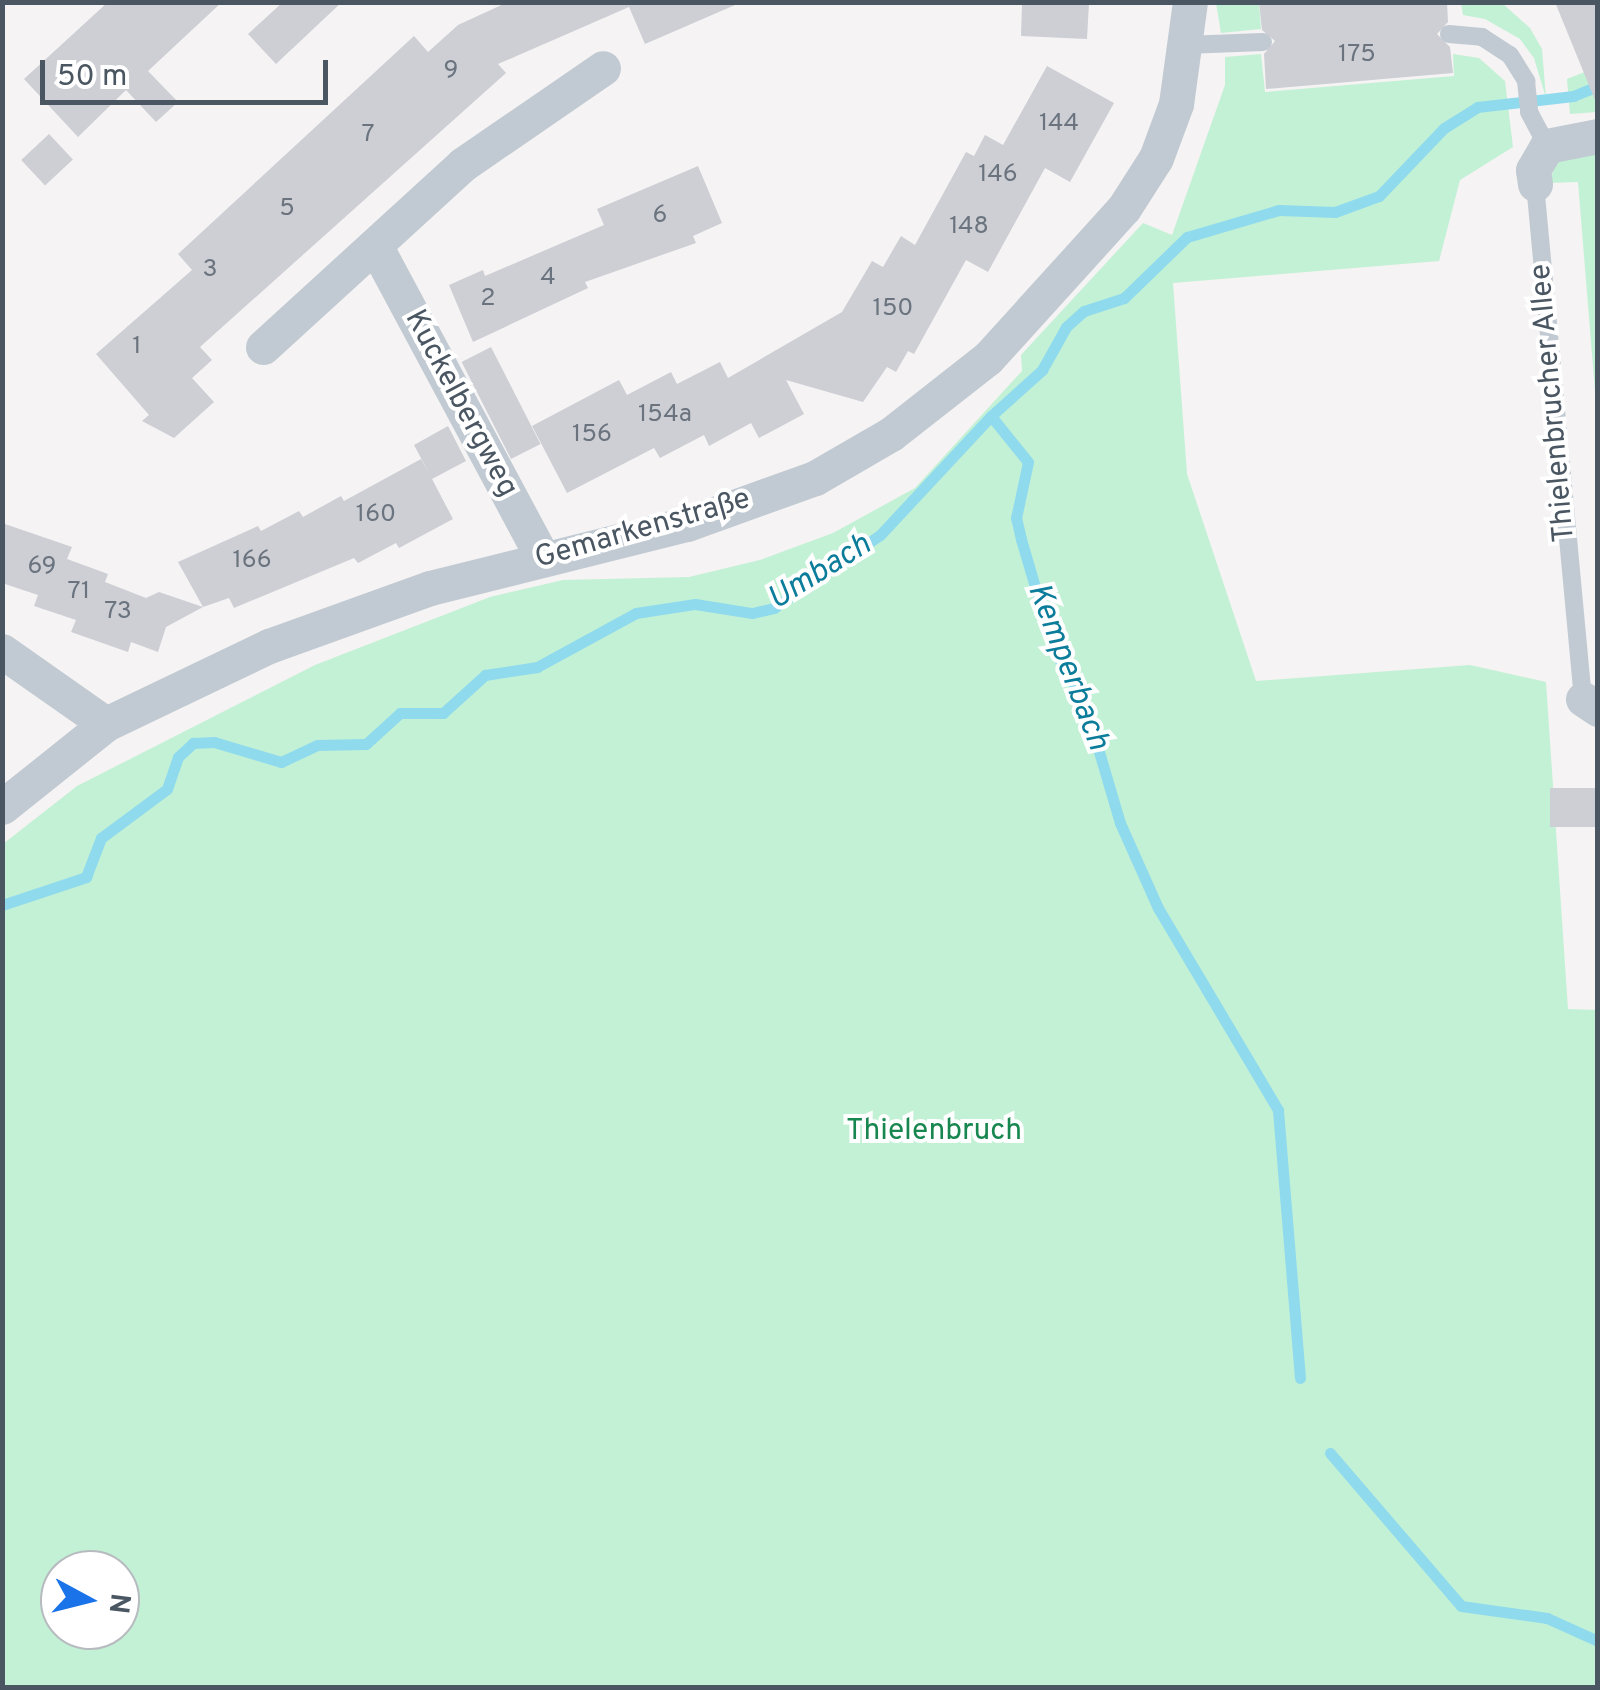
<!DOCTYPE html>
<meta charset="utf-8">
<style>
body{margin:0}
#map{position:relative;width:1600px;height:1690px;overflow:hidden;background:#f5f3f3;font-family:Overpass,sans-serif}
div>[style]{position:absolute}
.green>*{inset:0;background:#c3f1d5}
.stream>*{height:11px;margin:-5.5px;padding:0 5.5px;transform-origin:5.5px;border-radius:5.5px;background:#90daee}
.building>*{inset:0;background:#cdcfd5;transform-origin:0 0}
.service>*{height:18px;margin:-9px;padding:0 9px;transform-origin:9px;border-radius:9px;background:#c1cad2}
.minor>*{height:35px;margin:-17.5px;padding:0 17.5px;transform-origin:17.5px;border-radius:17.5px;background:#c1cad2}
span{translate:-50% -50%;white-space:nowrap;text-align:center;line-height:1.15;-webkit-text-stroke:8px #fff;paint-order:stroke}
.number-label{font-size:25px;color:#6b747e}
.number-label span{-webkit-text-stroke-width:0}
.street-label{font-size:30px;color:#4a5661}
.park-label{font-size:30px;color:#17864f}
.water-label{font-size:32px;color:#0c7c9b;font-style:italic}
.frame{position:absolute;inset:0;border:5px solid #4a5661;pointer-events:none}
.north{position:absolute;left:40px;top:1550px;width:100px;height:100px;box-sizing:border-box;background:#fff;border:2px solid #b7bbc0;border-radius:50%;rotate:97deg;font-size:28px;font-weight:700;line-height:40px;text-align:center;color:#4a5661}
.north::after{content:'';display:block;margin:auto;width:35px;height:45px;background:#1a73e8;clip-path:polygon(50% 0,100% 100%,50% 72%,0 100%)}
.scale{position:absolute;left:40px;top:60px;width:288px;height:45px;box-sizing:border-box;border:5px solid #4a5661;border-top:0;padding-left:12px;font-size:30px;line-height:35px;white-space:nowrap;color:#4a5661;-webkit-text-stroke:8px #fff;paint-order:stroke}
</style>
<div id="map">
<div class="green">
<i style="clip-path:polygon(1216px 3px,1259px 3px,1261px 29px,1221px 33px)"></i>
<i style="clip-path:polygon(1461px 3px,1502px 3px,1530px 28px,1542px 49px,1546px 98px,1534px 58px,1520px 39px,1485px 19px,1463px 15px)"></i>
<i style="clip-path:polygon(evenodd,1261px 54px,1265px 92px,1454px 76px,1453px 54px,1479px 58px,1505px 81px,1513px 147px,1460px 180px,1439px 261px,1173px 283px,1187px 474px,1256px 681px,1470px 665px,1546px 682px,1568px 1009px,1597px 1010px,1597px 1687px,3px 1688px,3px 844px,77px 786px,315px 665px,490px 597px,563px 580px,689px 577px,760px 560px,833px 533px,915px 488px,1022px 371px,1021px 355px,1143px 223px,1172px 235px,1225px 85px,1225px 57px,1261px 54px,60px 1570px,120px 1570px,120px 1630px,60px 1630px,60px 1570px)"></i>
<i style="clip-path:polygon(1597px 67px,1597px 112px,1570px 114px,1567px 79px)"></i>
<i style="clip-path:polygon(1597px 149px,1597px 416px,1578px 182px,1549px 183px,1558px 158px)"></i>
</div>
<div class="stream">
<i style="left:2px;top:905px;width:89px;rotate:-18.4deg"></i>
<i style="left:86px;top:877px;width:42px;rotate:-69deg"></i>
<i style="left:101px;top:838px;width:82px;rotate:-36.6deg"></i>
<i style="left:167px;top:789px;width:34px;rotate:-71deg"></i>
<i style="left:178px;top:757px;width:21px;rotate:-43deg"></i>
<i style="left:193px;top:743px;width:21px;rotate:-3deg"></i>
<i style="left:214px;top:742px;width:70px;rotate:16.6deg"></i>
<i style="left:281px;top:762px;width:40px;rotate:-25deg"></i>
<i style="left:317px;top:745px;width:49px;rotate:-1.2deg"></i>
<i style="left:366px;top:744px;width:46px;rotate:-42.4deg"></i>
<i style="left:400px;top:713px;width:43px"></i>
<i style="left:443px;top:713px;width:57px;rotate:-42.1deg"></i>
<i style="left:485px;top:675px;width:53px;rotate:-8.7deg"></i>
<i style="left:537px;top:667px;width:113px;rotate:-28.6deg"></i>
<i style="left:636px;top:613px;width:60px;rotate:-8.7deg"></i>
<i style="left:695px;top:604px;width:58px;rotate:9deg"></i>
<i style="left:752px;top:613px;width:23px;rotate:-13deg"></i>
<i style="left:774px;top:608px;width:129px;rotate:-34.6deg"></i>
<i style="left:880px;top:535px;width:163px;rotate:-47deg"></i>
<i style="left:1300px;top:1378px;width:269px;rotate:-94.7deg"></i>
<i style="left:1278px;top:1110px;width:235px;rotate:-120.7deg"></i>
<i style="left:1158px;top:908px;width:93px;rotate:-114.1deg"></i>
<i style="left:1120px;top:823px;width:124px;rotate:-106.4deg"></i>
<i style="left:1085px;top:704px;width:64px;rotate:-119.7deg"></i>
<i style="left:1053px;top:648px;width:114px;rotate:-106.4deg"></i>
<i style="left:1021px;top:539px;width:22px;rotate:-103deg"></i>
<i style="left:1016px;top:518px;width:57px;rotate:-77.9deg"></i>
<i style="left:1028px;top:462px;width:59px;rotate:-128.8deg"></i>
<i style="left:991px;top:416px;width:69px;rotate:-42deg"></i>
<i style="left:1042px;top:370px;width:49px;rotate:-60.8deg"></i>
<i style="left:1066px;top:327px;width:24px;rotate:-42deg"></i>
<i style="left:1084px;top:311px;width:42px;rotate:-18deg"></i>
<i style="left:1124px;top:298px;width:88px;rotate:-44.1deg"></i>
<i style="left:1187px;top:237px;width:96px;rotate:-16.4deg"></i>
<i style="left:1279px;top:210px;width:56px;rotate:2deg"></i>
<i style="left:1335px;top:212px;width:47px;rotate:-20deg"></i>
<i style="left:1379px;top:196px;width:94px;rotate:-46.3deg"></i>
<i style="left:1444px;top:128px;width:39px;rotate:-32deg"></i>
<i style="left:1477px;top:107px;width:97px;rotate:-6.5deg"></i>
<i style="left:1573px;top:96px;width:27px;rotate:-22deg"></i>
<i style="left:1330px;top:1453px;width:201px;rotate:49.4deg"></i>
<i style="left:1461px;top:1606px;width:87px;rotate:7.9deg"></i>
<i style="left:1547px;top:1618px;width:56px;rotate:24.3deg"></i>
</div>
<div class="building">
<i style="clip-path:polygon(108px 2px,222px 2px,148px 71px,178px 102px,156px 122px,126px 90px,78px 137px,24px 79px)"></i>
<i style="clip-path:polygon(283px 2px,342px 2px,276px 64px,248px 34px)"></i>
<i style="clip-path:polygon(508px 2px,742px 2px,645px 44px,629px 7px,498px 64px,506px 73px,200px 347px,212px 360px,192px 378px,214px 402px,174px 438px,142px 421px,149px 415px,96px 354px,192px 270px,178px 254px,414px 36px,428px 52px,458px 25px)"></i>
<i style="clip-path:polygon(1031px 2px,1089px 2px,1087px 39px,1021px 36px,1022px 4px)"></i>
<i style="clip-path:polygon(1259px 2px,1447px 2px,1448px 22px,1437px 34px,1450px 47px,1453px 73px,1266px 89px,1264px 54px,1275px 41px,1262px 30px)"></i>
<i style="clip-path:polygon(1555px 2px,1598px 2px,1598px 105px,1597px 105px)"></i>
<i style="clip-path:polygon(1047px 66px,1114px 103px,1070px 182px,1045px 168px,988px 272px,966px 260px,914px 354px,908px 351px,896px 372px,887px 367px,863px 402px,786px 380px,804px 414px,759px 438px,751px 423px,709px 446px,704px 435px,660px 458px,654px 448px,567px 493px,532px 426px,619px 380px,627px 395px,671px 372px,677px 384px,720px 362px,728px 378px,842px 312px,872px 261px,883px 267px,901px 236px,915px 245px,966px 152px,974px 156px,985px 135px,1003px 145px)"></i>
<i style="left:49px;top:134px;width:35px;height:38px;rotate:47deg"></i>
<i style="clip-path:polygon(698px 166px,722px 223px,693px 236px,696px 243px,585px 282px,588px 288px,473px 342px,449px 285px,483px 270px,485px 276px,604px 225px,597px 209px)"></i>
<i style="left:491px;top:347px;width:109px;height:33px;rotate:63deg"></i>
<i style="clip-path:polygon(448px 426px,466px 461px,432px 479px,453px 519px,399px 548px,396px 543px,358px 563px,354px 558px,234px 608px,229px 598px,203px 607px,166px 627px,158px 652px,131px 642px,128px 652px,71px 632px,76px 620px,34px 606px,38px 595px,2px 583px,2px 523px,72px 547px,67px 559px,108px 574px,105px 582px,146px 598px,159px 592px,203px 607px,178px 562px,258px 526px,261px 531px,299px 511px,303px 517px,341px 496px,344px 501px,421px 459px,429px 473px,414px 445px)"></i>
<i style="left:1598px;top:788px;width:39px;height:48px;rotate:90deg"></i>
</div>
<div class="service">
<i style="left:1449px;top:34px;width:33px;rotate:5deg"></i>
<i style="left:1482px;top:37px;width:33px;rotate:33deg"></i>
<i style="left:1510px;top:55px;width:31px;rotate:58deg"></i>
<i style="left:1526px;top:81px;width:31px;rotate:84deg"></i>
<i style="left:1529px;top:112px;width:38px;rotate:62deg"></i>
<i style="left:1185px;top:45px;width:78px;rotate:-2.2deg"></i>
<i style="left:1535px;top:184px;width:517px;rotate:84.68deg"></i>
</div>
<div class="minor">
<i style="left:1535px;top:184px;width:14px;rotate:-98deg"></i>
<i style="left:1533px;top:170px;width:28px;rotate:-60deg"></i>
<i style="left:1547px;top:146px;width:52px;rotate:-11.1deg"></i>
<i style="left:377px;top:249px;width:352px;rotate:61.8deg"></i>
<i style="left:263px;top:347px;width:270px;rotate:-42.4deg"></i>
<i style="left:462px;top:165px;width:171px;rotate:-34.5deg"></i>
<i style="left:2px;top:651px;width:127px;rotate:35.1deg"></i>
<i style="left:1583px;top:699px;width:18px;rotate:34deg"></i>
<i style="left:2px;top:807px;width:133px;rotate:-38.6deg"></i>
<i style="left:106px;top:724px;width:181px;rotate:-25.6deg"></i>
<i style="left:269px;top:646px;width:171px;rotate:-19.8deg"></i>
<i style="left:430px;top:588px;width:265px;rotate:-14deg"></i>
<i style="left:687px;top:524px;width:136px;rotate:-19.8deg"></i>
<i style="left:815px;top:478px;width:88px;rotate:-30.1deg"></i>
<i style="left:891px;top:434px;width:123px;rotate:-38.1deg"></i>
<i style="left:988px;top:358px;width:202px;rotate:-47.8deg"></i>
<i style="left:1124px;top:208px;width:59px;rotate:-57.4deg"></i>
<i style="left:1156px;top:158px;width:58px;rotate:-69.7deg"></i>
<i style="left:1176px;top:104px;width:103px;rotate:-82.2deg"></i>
</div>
<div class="number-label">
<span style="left:1357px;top:55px">175</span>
<span style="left:451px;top:71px">9</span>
<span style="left:1059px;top:124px">144</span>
<span style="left:368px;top:135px">7</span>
<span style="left:998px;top:175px">146</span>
<span style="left:287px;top:209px">5</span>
<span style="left:660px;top:216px">6</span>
<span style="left:969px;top:227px">148</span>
<span style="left:210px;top:270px">3</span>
<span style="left:548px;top:278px">4</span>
<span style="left:488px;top:299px">2</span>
<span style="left:893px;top:309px">150</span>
<span style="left:137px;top:347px">1</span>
<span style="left:665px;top:415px">154a</span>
<span style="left:592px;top:435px">156</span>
<span style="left:376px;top:515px">160</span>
<span style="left:252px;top:561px">166</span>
<span style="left:42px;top:567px">69</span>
<span style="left:79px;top:592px">71</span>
<span style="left:118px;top:612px">73</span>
</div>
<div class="street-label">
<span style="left:1554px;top:403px;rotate:-95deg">Thielenbrucher Allee</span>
<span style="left:460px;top:404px;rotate:62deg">Kuckelbergweg</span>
<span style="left:643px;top:530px;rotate:-16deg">Gemarkenstraße</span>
</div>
<div class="park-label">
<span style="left:934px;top:1132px">Thielenbruch</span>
</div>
<div class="water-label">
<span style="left:820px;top:573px;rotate:-32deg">Umbach</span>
<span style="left:1067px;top:667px;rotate:69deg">Kemperbach</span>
</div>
<div class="frame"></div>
<div class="north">N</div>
<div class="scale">50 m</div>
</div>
